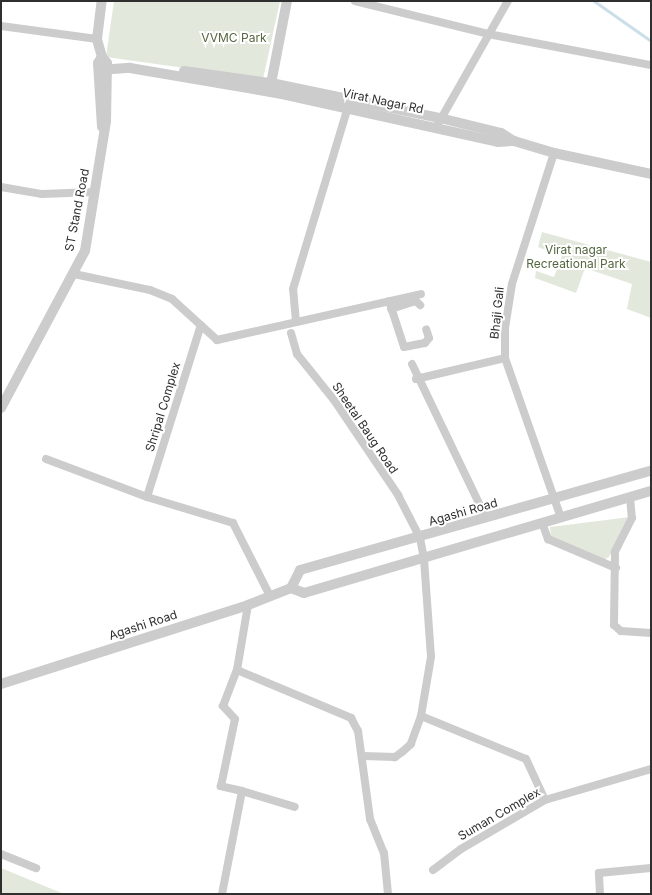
<!DOCTYPE html>
<style>
body{margin:0}
#map{position:relative;width:652px;height:895px;overflow:hidden;background:#fff;font-family:Inter,sans-serif}
div>[style]{position:absolute}
.green>*{inset:0;background:#e3e8dc}
.stream>*{height:3px;margin:-1.5px;padding:0 1.5px;transform-origin:1.5px;border-radius:1.5px;background:#ccdfe9}
.minor>*{height:8px;margin:-4px;padding:0 4px;transform-origin:4px;border-radius:4px;background:#ccc}
.tertiary>*{height:10px;margin:-5px;padding:0 5px;transform-origin:5px;border-radius:5px;background:#ccc}
span{translate:-50% -50%;white-space:nowrap;text-align:center;line-height:1.15;-webkit-text-stroke:4px #fff;paint-order:stroke}
.park-label{font-size:12px;color:#546740}
.street-label{font-size:12px;color:#2f2f2f}
.frame{position:absolute;inset:0;border:2px solid #2f2f2f;pointer-events:none}
</style>
<div id="map">
<div class="green">
<i style="clip-path:polygon(114px 1px,280px 1px,263px 79px,106px 57px)"></i>
<i style="clip-path:polygon(542px 232px,651px 262px,651px 318px,627px 309px,632px 284px,585px 268px,576px 293px,535px 278px,536px 271px,554px 277px,562px 256px,538px 247px)"></i>
<i style="clip-path:polygon(630px 517px,609px 557px,603px 560px,551px 537px,550px 527px)"></i>
<i style="clip-path:polygon(1px 868px,64px 894px,1px 894px)"></i>
</div>
<div class="stream">
<i style="left:594px;top:1px;width:70px;rotate:35.1deg"></i>
</div>
<div class="minor">
<i style="left:355px;top:1px;width:137px;rotate:13.9deg"></i>
<i style="left:488px;top:34px;width:166px;rotate:10.8deg"></i>
<i style="left:1px;top:26px;width:97px;rotate:7.7deg"></i>
<i style="left:438px;top:124px;width:142px;rotate:-60.4deg"></i>
<i style="left:554px;top:153px;width:138px;rotate:107.8deg"></i>
<i style="left:512px;top:284px;width:45px;rotate:99deg"></i>
<i style="left:505px;top:328px;width:30px;rotate:90deg"></i>
<i style="left:505px;top:358px;width:166px;rotate:70.7deg"></i>
<i style="left:1px;top:187px;width:42px;rotate:9.7deg"></i>
<i style="left:42px;top:194px;width:53px;rotate:-2.2deg"></i>
<i style="left:74px;top:274px;width:78px;rotate:11.9deg"></i>
<i style="left:150px;top:290px;width:24px;rotate:22deg"></i>
<i style="left:172px;top:299px;width:61px;rotate:42.3deg"></i>
<i style="left:217px;top:340px;width:209px;rotate:-12.7deg"></i>
<i style="left:389px;top:301px;width:48px;rotate:71.9deg"></i>
<i style="left:404px;top:347px;width:21px;rotate:-11deg"></i>
<i style="left:425px;top:343px;width:6px;rotate:-51deg"></i>
<i style="left:429px;top:338px;width:9px;rotate:-108deg"></i>
<i style="left:391px;top:309px;width:26px;rotate:-18deg"></i>
<i style="left:416px;top:301px;width:6px;rotate:45deg"></i>
<i style="left:296px;top:322px;width:33px;rotate:-95deg"></i>
<i style="left:293px;top:289px;width:190px;rotate:-73.2deg"></i>
<i style="left:291px;top:333px;width:22px;rotate:74deg"></i>
<i style="left:297px;top:354px;width:59px;rotate:51.2deg"></i>
<i style="left:334px;top:400px;width:115px;rotate:56deg"></i>
<i style="left:398px;top:495px;width:48px;rotate:62.9deg"></i>
<i style="left:420px;top:538px;width:21px;rotate:79deg"></i>
<i style="left:424px;top:559px;width:98px;rotate:85.9deg"></i>
<i style="left:431px;top:657px;width:60px;rotate:99.6deg"></i>
<i style="left:421px;top:716px;width:30px;rotate:110deg"></i>
<i style="left:411px;top:744px;width:12px;rotate:138deg"></i>
<i style="left:402px;top:752px;width:9px;rotate:144deg"></i>
<i style="left:395px;top:757px;width:32px;rotate:-178deg"></i>
<i style="left:412px;top:364px;width:171px;rotate:64.3deg"></i>
<i style="left:416px;top:379px;width:91px;rotate:-13.3deg"></i>
<i style="left:46px;top:459px;width:108px;rotate:20.6deg"></i>
<i style="left:147px;top:497px;width:90px;rotate:16.8deg"></i>
<i style="left:233px;top:523px;width:82px;rotate:63.1deg"></i>
<i style="left:147px;top:497px;width:180px;rotate:-72.6deg"></i>
<i style="left:630px;top:497px;width:21px;rotate:85deg"></i>
<i style="left:632px;top:518px;width:38px;rotate:117deg"></i>
<i style="left:615px;top:552px;width:73px;rotate:90.8deg"></i>
<i style="left:614px;top:625px;width:9px;rotate:41deg"></i>
<i style="left:621px;top:631px;width:30px;rotate:4deg"></i>
<i style="left:544px;top:528px;width:12px;rotate:70deg"></i>
<i style="left:548px;top:539px;width:74px;rotate:23.1deg"></i>
<i style="left:237px;top:670px;width:124px;rotate:22.8deg"></i>
<i style="left:351px;top:718px;width:15px;rotate:62deg"></i>
<i style="left:358px;top:731px;width:89px;rotate:82.2deg"></i>
<i style="left:370px;top:819px;width:37px;rotate:68deg"></i>
<i style="left:384px;top:853px;width:41px;rotate:84.4deg"></i>
<i style="left:421px;top:716px;width:113px;rotate:22.3deg"></i>
<i style="left:526px;top:759px;width:45px;rotate:65.1deg"></i>
<i style="left:242px;top:791px;width:55px;rotate:16.8deg"></i>
<i style="left:1px;top:854px;width:38px;rotate:22deg"></i>
<i style="left:433px;top:870px;width:35px;rotate:-37deg"></i>
<i style="left:461px;top:849px;width:97px;rotate:-30.3deg"></i>
<i style="left:545px;top:800px;width:110px;rotate:-16.3deg"></i>
<i style="left:222px;top:894px;width:105px;rotate:-79deg"></i>
<i style="left:242px;top:791px;width:22px;rotate:-167deg"></i>
<i style="left:221px;top:786px;width:68px;rotate:-78.2deg"></i>
<i style="left:235px;top:719px;width:18px;rotate:-133deg"></i>
<i style="left:223px;top:706px;width:39px;rotate:-69deg"></i>
<i style="left:237px;top:670px;width:66px;rotate:-80.4deg"></i>
<i style="left:600px;top:894px;width:21px;rotate:-93deg"></i>
<i style="left:599px;top:873px;width:52px;rotate:-5.5deg"></i>
</div>
<div class="tertiary">
<i style="left:102px;top:57px;width:19px;rotate:-106deg"></i>
<i style="left:97px;top:39px;width:38px;rotate:-83deg"></i>
<i style="left:99px;top:70px;width:31px;rotate:-4deg"></i>
<i style="left:130px;top:68px;width:154px;rotate:9.7deg"></i>
<i style="left:282px;top:94px;width:221px;rotate:12.5deg"></i>
<i style="left:498px;top:142px;width:16px;rotate:-4deg"></i>
<i style="left:514px;top:141px;width:42px;rotate:16.7deg"></i>
<i style="left:554px;top:153px;width:99px;rotate:12.2deg"></i>
<i style="left:184px;top:71px;width:88px;rotate:7.9deg"></i>
<i style="left:271px;top:83px;width:173px;rotate:11.7deg"></i>
<i style="left:440px;top:118px;width:63px;rotate:13.8deg"></i>
<i style="left:501px;top:133px;width:15px;rotate:32deg"></i>
<i style="left:270px;top:89px;width:90px;rotate:-79.1deg"></i>
<i style="left:1px;top:408px;width:178px;rotate:-61.9deg"></i>
<i style="left:85px;top:251px;width:132px;rotate:-80.8deg"></i>
<i style="left:106px;top:121px;width:58px;rotate:-89deg"></i>
<i style="left:107px;top:63px;width:8px;rotate:-130deg"></i>
<i style="left:102px;top:57px;width:7px;rotate:124deg"></i>
<i style="left:98px;top:63px;width:64px;rotate:86.4deg"></i>
<i style="left:291px;top:588px;width:20px;rotate:-63deg"></i>
<i style="left:300px;top:570px;width:365px;rotate:-15.8deg"></i>
<i style="left:1px;top:684px;width:259px;rotate:-17.7deg"></i>
<i style="left:248px;top:605px;width:46px;rotate:-21.6deg"></i>
<i style="left:291px;top:588px;width:14px;rotate:21deg"></i>
<i style="left:304px;top:593px;width:362px;rotate:-16.4deg"></i>
</div>
<div class="park-label">
<span style="left:234px;top:38px">VVMC Park</span>
<span style="left:576px;top:257px">Virat nagar<br>Recreational Park</span>
</div>
<div class="street-label">
<span style="left:383px;top:101px;rotate:12deg">Virat Nagar Rd</span>
<span style="left:77px;top:210px;rotate:-79deg">ST Stand Road</span>
<span style="left:497px;top:313px;rotate:-84deg">Bhaji Gali</span>
<span style="left:163px;top:407px;rotate:-73deg">Shripal Complex</span>
<span style="left:365px;top:428px;rotate:56deg">Sheetal Baug Road</span>
<span style="left:463px;top:512px;rotate:-16deg">Agashi Road</span>
<span style="left:143px;top:625px;rotate:-18deg">Agashi Road</span>
<span style="left:499px;top:814px;rotate:-30deg">Suman Complex</span>
</div>
<div class="frame"></div>
</div>
